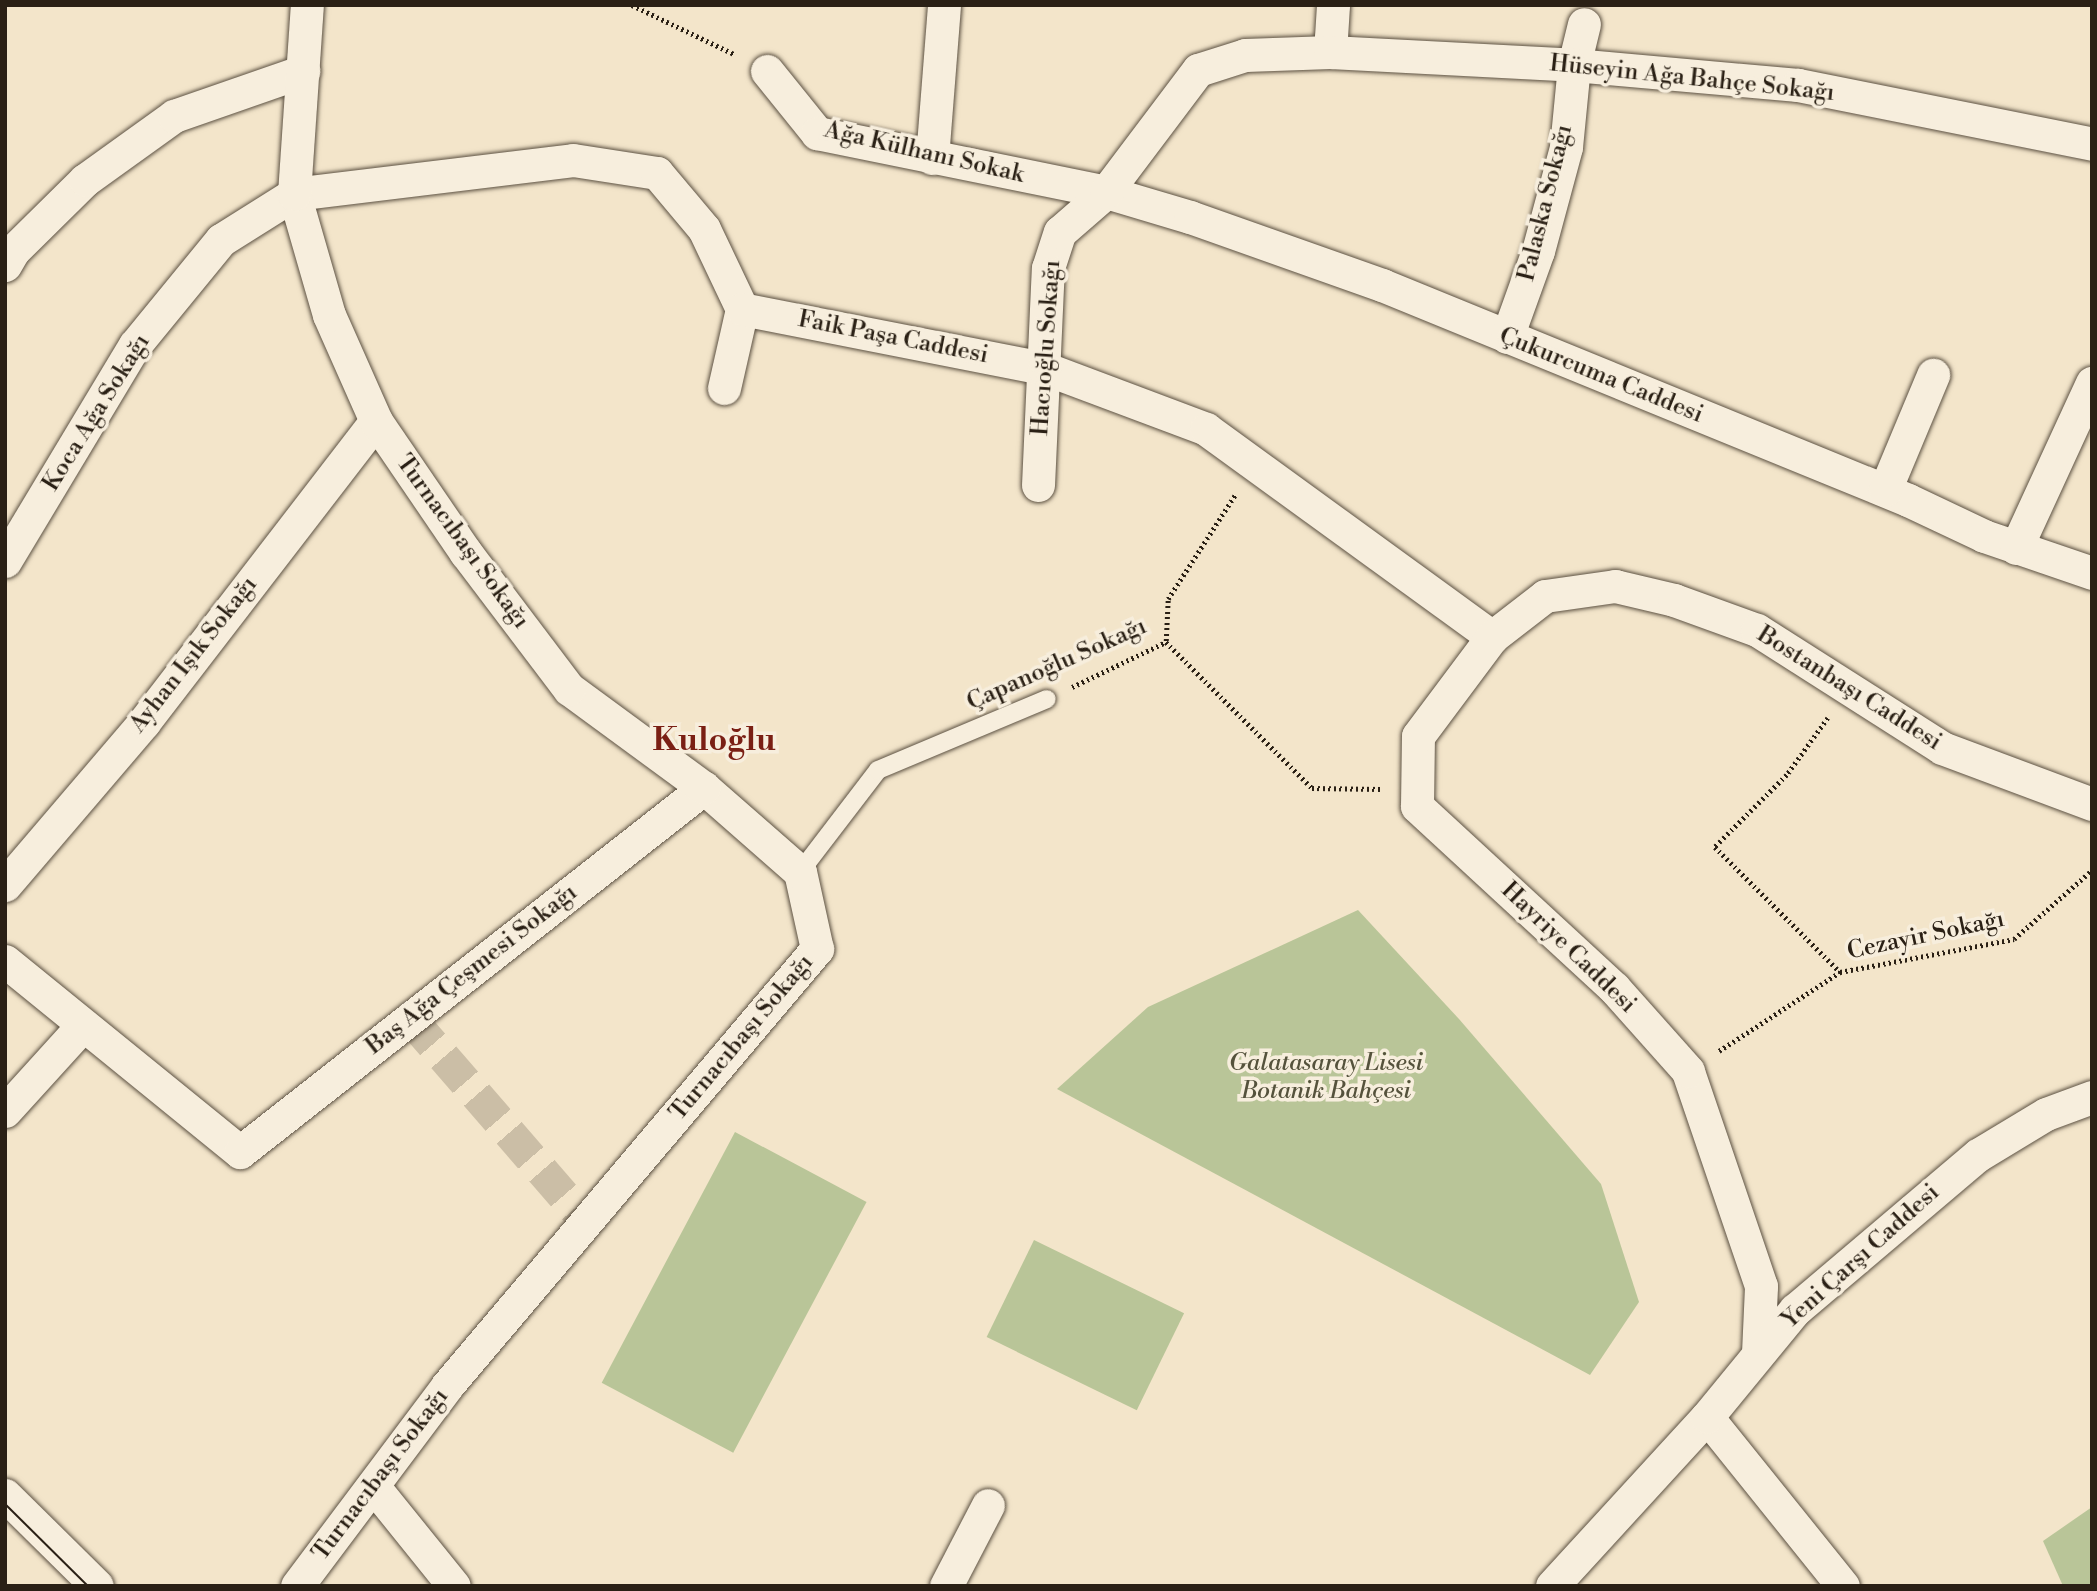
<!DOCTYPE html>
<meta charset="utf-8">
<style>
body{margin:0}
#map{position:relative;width:2097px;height:1591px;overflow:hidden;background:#f3e5ca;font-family:"Libre Bodoni",serif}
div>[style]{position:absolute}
.green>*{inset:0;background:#b9c598;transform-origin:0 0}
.street-tunnel>*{height:33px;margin-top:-16.5px;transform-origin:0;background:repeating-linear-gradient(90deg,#cbbea6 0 33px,transparent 0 50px)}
.path>*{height:4.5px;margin-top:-2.25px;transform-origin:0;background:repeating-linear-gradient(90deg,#2a2015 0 2px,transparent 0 5.5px)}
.roads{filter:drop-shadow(0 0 2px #5c5142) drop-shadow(0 0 2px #5c5142)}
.lane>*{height:18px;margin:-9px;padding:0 9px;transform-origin:9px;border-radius:9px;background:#f7eedd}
.street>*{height:33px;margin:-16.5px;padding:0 16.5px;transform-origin:16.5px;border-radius:16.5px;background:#f7eedd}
.tram>*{height:2px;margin:-1px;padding:0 1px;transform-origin:1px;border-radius:1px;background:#2a2015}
span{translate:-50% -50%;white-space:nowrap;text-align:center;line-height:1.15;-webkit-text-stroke:7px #f7eedd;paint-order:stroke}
.street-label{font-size:24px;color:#2a2015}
.park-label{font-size:24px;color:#55523c;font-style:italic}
.district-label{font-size:32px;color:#7a1f14;font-weight:700}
.frame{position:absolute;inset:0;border:7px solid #2a2015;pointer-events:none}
</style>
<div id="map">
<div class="green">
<i style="clip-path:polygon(1358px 910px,1459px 1019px,1601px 1184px,1639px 1302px,1590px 1375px,1057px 1089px,1148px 1007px)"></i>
<i style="left:735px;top:1132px;width:149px;height:284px;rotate:28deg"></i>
<i style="left:1034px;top:1240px;width:167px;height:108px;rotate:26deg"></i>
<i style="clip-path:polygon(2092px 1507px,2092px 1586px,2063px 1586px,2043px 1541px)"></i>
</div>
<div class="street-tunnel">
<i style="left:411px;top:1019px;width:269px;rotate:49.1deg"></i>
</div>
<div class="path">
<i style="left:632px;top:5px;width:115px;rotate:25.7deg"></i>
<i style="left:1166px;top:641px;width:42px;rotate:-87.3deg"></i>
<i style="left:1168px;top:599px;width:124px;rotate:-57.2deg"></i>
<i style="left:1166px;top:642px;width:206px;rotate:45deg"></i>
<i style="left:1312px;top:788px;width:69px;rotate:0.8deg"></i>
<i style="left:1072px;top:687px;width:104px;rotate:-25.6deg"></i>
<i style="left:1828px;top:718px;width:70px;rotate:125.7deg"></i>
<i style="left:1787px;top:775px;width:102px;rotate:135deg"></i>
<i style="left:1715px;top:847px;width:177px;rotate:45deg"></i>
<i style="left:1719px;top:1051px;width:145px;rotate:-33.1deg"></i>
<i style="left:1840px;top:972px;width:177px;rotate:-10.7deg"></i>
<i style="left:2014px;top:939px;width:104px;rotate:-41.5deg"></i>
</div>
<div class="roads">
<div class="lane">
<i style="left:800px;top:872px;width:128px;rotate:-52.6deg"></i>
<i style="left:878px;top:770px;width:183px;rotate:-22.8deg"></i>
</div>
<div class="street">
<i style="left:1330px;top:52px;width:47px;rotate:-86.3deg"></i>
<i style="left:767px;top:71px;width:80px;rotate:51.1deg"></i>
<i style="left:817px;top:133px;width:295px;rotate:11.5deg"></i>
<i style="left:1106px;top:192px;width:88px;rotate:16.6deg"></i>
<i style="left:1190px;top:217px;width:204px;rotate:19.5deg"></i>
<i style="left:1382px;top:285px;width:568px;rotate:22.23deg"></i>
<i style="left:1908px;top:500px;width:84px;rotate:25.3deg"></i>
<i style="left:1984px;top:536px;width:114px;rotate:18.9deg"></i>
<i style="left:932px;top:158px;width:153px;rotate:-85.5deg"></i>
<i style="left:5px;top:265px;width:16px;rotate:-60deg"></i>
<i style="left:13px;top:251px;width:101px;rotate:-44.6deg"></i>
<i style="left:85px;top:180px;width:110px;rotate:-35.7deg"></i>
<i style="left:174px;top:116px;width:137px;rotate:-19.2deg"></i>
<i style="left:1507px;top:337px;width:91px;rotate:-70.2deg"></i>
<i style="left:1538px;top:251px;width:108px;rotate:-74.9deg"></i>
<i style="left:1566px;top:147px;width:82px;rotate:-84.4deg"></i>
<i style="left:1574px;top:65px;width:42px;rotate:-76.3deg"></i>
<i style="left:724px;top:388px;width:81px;rotate:-77.2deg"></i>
<i style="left:1038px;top:485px;width:217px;rotate:-87.4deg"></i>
<i style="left:1048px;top:268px;width:38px;rotate:-72deg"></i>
<i style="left:1060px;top:232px;width:61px;rotate:-41deg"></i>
<i style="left:1106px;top:192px;width:153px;rotate:-53deg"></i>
<i style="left:1198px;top:70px;width:49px;rotate:-17.7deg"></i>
<i style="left:1245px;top:55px;width:85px;rotate:-2deg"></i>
<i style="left:1330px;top:52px;width:244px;rotate:3deg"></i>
<i style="left:1574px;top:65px;width:225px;rotate:5.1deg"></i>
<i style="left:1798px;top:85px;width:300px;rotate:11.3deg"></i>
<i style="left:1885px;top:490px;width:125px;rotate:-67.3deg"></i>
<i style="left:2016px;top:548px;width:182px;rotate:-65.3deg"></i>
<i style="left:5px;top:561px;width:252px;rotate:-59deg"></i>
<i style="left:135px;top:345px;width:136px;rotate:-50.7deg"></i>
<i style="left:221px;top:240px;width:86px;rotate:-32.2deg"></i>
<i style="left:294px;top:194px;width:281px;rotate:-6.9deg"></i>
<i style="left:573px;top:160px;width:85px;rotate:8.8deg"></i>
<i style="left:657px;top:173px;width:73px;rotate:50deg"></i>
<i style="left:704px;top:229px;width:89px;rotate:64.6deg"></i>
<i style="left:742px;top:309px;width:308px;rotate:11.1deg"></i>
<i style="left:1044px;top:368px;width:173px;rotate:20.6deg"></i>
<i style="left:1206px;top:429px;width:354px;rotate:36deg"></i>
<i style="left:5px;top:885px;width:214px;rotate:-49.5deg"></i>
<i style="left:144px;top:722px;width:380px;rotate:-52.4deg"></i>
<i style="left:5px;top:961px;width:303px;rotate:39.1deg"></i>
<i style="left:240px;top:1152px;width:590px;rotate:-38.11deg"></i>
<i style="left:5px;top:1111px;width:115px;rotate:-47.8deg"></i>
<i style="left:1758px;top:1353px;width:67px;rotate:-87.4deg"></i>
<i style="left:1761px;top:1286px;width:227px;rotate:-108.8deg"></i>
<i style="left:1688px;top:1071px;width:111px;rotate:-131.7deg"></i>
<i style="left:1614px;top:988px;width:268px;rotate:-137.3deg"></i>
<i style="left:1417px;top:806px;width:70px;rotate:-89.2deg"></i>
<i style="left:1418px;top:736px;width:124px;rotate:-53.2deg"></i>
<i style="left:1492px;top:637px;width:67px;rotate:-37.7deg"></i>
<i style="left:1545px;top:596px;width:71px;rotate:-8.1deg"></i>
<i style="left:1615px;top:586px;width:61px;rotate:13.3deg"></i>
<i style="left:1674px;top:600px;width:88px;rotate:19.9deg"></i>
<i style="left:1757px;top:630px;width:219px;rotate:32.5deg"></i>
<i style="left:1942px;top:748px;width:160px;rotate:20.5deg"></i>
<i style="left:1707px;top:1417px;width:217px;rotate:51.2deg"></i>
<i style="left:374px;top:1487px;width:127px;rotate:51.1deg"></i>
<i style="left:5px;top:1495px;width:129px;rotate:44.7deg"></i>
<i style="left:297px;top:1586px;width:250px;rotate:-53.1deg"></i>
<i style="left:447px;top:1386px;width:573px;rotate:-49.75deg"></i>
<i style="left:817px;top:949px;width:79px;rotate:-102.4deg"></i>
<i style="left:800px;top:872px;width:128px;rotate:-138.8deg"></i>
<i style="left:704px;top:788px;width:167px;rotate:-143.7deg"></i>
<i style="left:569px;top:689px;width:171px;rotate:-127.1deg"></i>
<i style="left:466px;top:553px;width:160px;rotate:-124.3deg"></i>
<i style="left:376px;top:421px;width:116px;rotate:-113.9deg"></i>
<i style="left:329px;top:315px;width:126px;rotate:-106.1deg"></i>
<i style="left:294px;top:194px;width:189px;rotate:-86.1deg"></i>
<i style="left:946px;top:1586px;width:91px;rotate:-62.6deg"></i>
<i style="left:1552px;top:1586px;width:229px;rotate:-47.5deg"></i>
<i style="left:1707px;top:1417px;width:139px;rotate:-50.6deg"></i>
<i style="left:1795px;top:1310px;width:240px;rotate:-40.3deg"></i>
<i style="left:1978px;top:1155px;width:79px;rotate:-31.1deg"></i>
<i style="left:2046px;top:1114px;width:49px;rotate:-20.3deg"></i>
</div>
</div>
<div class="tram">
<i style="left:5px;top:1504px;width:117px;rotate:44.7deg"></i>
</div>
<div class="street-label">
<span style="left:1692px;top:79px;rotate:6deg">Hüseyin Ağa Bahçe Sokağı</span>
<span style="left:924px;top:153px;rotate:13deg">Ağa Külhanı Sokak</span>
<span style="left:1546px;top:203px;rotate:-76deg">Palaska Sokağı</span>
<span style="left:893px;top:338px;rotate:11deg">Faik Paşa Caddesi</span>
<span style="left:1047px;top:348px;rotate:-86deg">Hacıoğlu Sokağı</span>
<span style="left:1601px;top:376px;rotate:22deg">Çukurcuma Caddesi</span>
<span style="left:97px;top:413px;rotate:-58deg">Koca Ağa Sokağı</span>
<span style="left:462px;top:542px;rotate:54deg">Turnacıbaşı Sokağı</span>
<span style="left:194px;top:655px;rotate:-52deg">Ayhan Işık Sokağı</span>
<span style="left:1057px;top:665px;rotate:-24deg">Çapanoğlu Sokağı</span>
<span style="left:1849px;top:689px;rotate:32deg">Bostanbaşı Caddesi</span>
<span style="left:1926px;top:936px;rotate:-12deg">Cezayir Sokağı</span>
<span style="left:1568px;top:948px;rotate:44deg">Hayriye Caddesi</span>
<span style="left:472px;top:970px;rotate:-38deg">Baş Ağa Çeşmesi Sokağı</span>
<span style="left:742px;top:1038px;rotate:-50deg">Turnacıbaşı Sokağı</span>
<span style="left:1861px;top:1257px;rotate:-42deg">Yeni Çarşı Caddesi</span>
<span style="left:381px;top:1475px;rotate:-53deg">Turnacıbaşı Sokağı</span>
</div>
<div class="park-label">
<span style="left:1326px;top:1078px">Galatasaray Lisesi<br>Botanik Bahçesi</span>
</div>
<div class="district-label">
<span style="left:714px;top:740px">Kuloğlu</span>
</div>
<div class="frame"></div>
</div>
